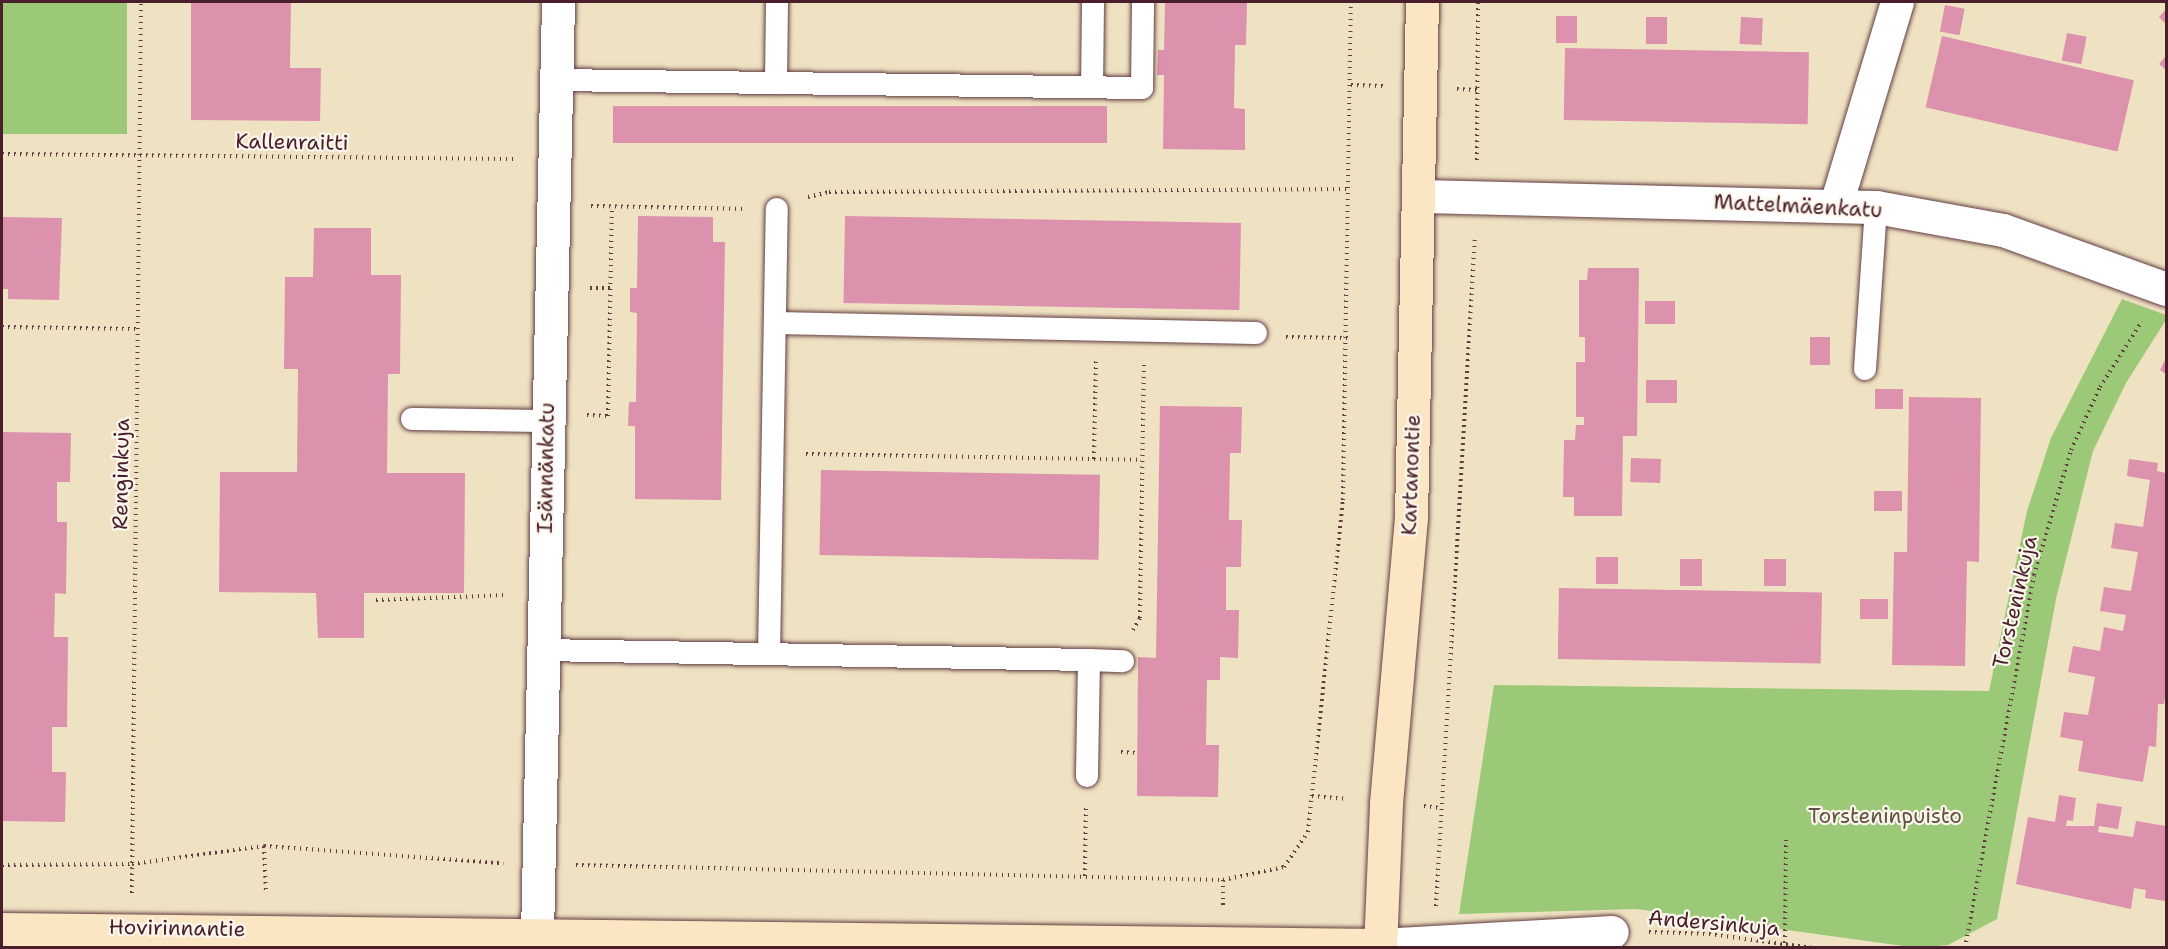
<!DOCTYPE html>
<meta charset="utf-8">
<style>
body{margin:0}
#map{position:relative;width:2168px;height:949px;overflow:hidden;background:#efe2c2;font-family:"Shantell Sans",sans-serif}
div>[style]{position:absolute}
.green>*{inset:0;background:#9bc977;transform-origin:0 0}
.building>*{inset:0;background:#dc91ac;transform-origin:0 0}
.path>*{height:4px;margin-top:-2px;transform-origin:0;background:repeating-linear-gradient(90deg,#633c42 0 1.5px,transparent 0 6px)}
.roads{filter:drop-shadow(0 0 2px #633c42) drop-shadow(0 0 2px #633c42)}
.lane>*{height:22px;margin:-11px;padding:0 11px;transform-origin:11px;border-radius:11px;background:#fff}
.street>*{height:33px;margin:-16.5px;padding:0 16.5px;transform-origin:16.5px;border-radius:16.5px;background:#fff}
.secondary>*{height:33px;margin:-16.5px;padding:0 16.5px;transform-origin:16.5px;border-radius:16.5px;background:#fbe6c4}
span{translate:-50% -50%;white-space:nowrap;text-align:center;line-height:1.15;-webkit-text-stroke:4.5px #fbf7ec;paint-order:stroke}
.street-label{font-size:21px;color:#4a1f2b}
.park-label{font-size:21px;color:#625242}
.frame{position:absolute;inset:0;border:3px solid #4a1f2b;pointer-events:none}
</style>
<div id="map">
<div class="green">
<i style="left:2px;top:2px;width:125px;height:132px"></i>
<i style="clip-path:polygon(2122px 299px,2166px 315px,2166px 320px,2126px 383px,2093px 451px,2056px 599px,1997px 919px,1948px 945px,1918px 948px,1636px 909px,1459px 914px,1494px 685px,1989px 691px,2027px 511px,2051px 438px)"></i>
</div>
<div class="building">
<i style="clip-path:polygon(191px 2px,291px 2px,290px 68px,321px 68px,320px 121px,191px 120px)"></i>
<i style="clip-path:polygon(1165px 2px,1247px 2px,1246px 45px,1235px 45px,1234px 108px,1245px 109px,1245px 150px,1163px 149px,1164px 75px,1157px 75px,1158px 50px,1164px 50px)"></i>
<i style="left:1945px;top:5px;width:20px;height:27px;rotate:11deg"></i>
<i style="clip-path:polygon(2166px 9px,2166px 24px,2159px 17px)"></i>
<i style="left:1556px;top:16px;width:21px;height:27px"></i>
<i style="left:1646px;top:17px;width:21px;height:27px"></i>
<i style="left:1741px;top:17px;width:22px;height:27px;rotate:3deg"></i>
<i style="left:2067px;top:33px;width:20px;height:28px;rotate:11deg"></i>
<i style="left:1942px;top:36px;width:197px;height:73px;rotate:13deg"></i>
<i style="left:1565px;top:48px;width:244px;height:72px;rotate:1deg"></i>
<i style="clip-path:polygon(2166px 56px,2166px 70px,2159px 64px)"></i>
<i style="left:613px;top:106px;width:494px;height:37px"></i>
<i style="clip-path:polygon(638px 216px,713px 217px,713px 242px,725px 242px,721px 500px,635px 499px,635px 426px,628px 426px,629px 402px,636px 402px,637px 313px,630px 312px,630px 288px,637px 288px)"></i>
<i style="left:845px;top:216px;width:396px;height:87px;rotate:1deg"></i>
<i style="clip-path:polygon(2px 217px,62px 218px,59px 300px,8px 299px,8px 289px,2px 289px)"></i>
<i style="clip-path:polygon(314px 228px,371px 228px,371px 275px,401px 275px,400px 374px,388px 374px,387px 473px,465px 473px,464px 593px,364px 593px,364px 638px,318px 638px,316px 593px,219px 592px,220px 472px,297px 472px,298px 369px,284px 369px,285px 277px,313px 277px)"></i>
<i style="clip-path:polygon(1588px 268px,1639px 268px,1637px 436px,1623px 436px,1622px 516px,1574px 516px,1574px 497px,1563px 497px,1564px 440px,1575px 440px,1576px 425px,1584px 425px,1584px 417px,1576px 417px,1576px 362px,1585px 362px,1585px 337px,1579px 337px,1579px 280px,1587px 280px)"></i>
<i style="left:1645px;top:301px;width:30px;height:23px"></i>
<i style="left:1810px;top:337px;width:20px;height:28px"></i>
<i style="clip-path:polygon(2166px 358px,2166px 374px,2160px 370px)"></i>
<i style="left:1646px;top:380px;width:31px;height:23px"></i>
<i style="left:1875px;top:389px;width:28px;height:20px"></i>
<i style="clip-path:polygon(1909px 397px,1981px 398px,1979px 562px,1967px 561px,1965px 666px,1892px 665px,1894px 552px,1907px 552px)"></i>
<i style="clip-path:polygon(1160px 406px,1242px 407px,1241px 453px,1230px 453px,1229px 520px,1242px 520px,1241px 567px,1226px 567px,1226px 610px,1239px 610px,1238px 658px,1220px 657px,1220px 680px,1207px 680px,1206px 745px,1219px 745px,1218px 797px,1137px 796px,1138px 657px,1156px 658px)"></i>
<i style="clip-path:polygon(2px 432px,71px 433px,70px 482px,57px 482px,57px 522px,67px 522px,66px 594px,55px 593px,54px 637px,68px 637px,67px 727px,52px 727px,52px 772px,66px 772px,65px 822px,2px 821px)"></i>
<i style="left:1631px;top:458px;width:30px;height:24px;rotate:2deg"></i>
<i style="clip-path:polygon(2129px 459px,2158px 463px,2157px 471px,2166px 473px,2166px 690px,2164px 704px,2158px 704px,2156px 747px,2149px 746px,2143px 782px,2078px 771px,2083px 741px,2060px 737px,2064px 712px,2088px 715px,2095px 677px,2068px 672px,2073px 646px,2100px 651px,2104px 627px,2123px 631px,2126px 615px,2100px 611px,2104px 587px,2131px 591px,2138px 552px,2111px 548px,2115px 523px,2143px 527px,2150px 480px,2127px 476px)"></i>
<i style="left:821px;top:470px;width:279px;height:85px;rotate:1deg"></i>
<i style="left:1874px;top:491px;width:28px;height:20px"></i>
<i style="left:1596px;top:557px;width:22px;height:27px"></i>
<i style="left:1702px;top:559px;width:27px;height:22px;rotate:90deg"></i>
<i style="left:1764px;top:559px;width:22px;height:27px"></i>
<i style="left:1559px;top:588px;width:263px;height:71px;rotate:1deg"></i>
<i style="left:1888px;top:599px;width:20px;height:28px;rotate:90deg"></i>
<i style="clip-path:polygon(2059px 795px,2076px 798px,2073px 821px,2067px 820px,2066px 826px,2094px 826px,2097px 803px,2122px 807px,2118px 829px,2099px 826px,2098px 832px,2133px 837px,2136px 821px,2166px 826px,2166px 901px,2145px 898px,2146px 890px,2134px 888px,2131px 909px,2016px 884px,2028px 817px,2055px 822px)"></i>
</div>
<div class="path">
<i style="left:1351px;top:85px;width:32px;rotate:2deg"></i>
<i style="left:1457px;top:89px;width:20px;rotate:3deg"></i>
<i style="left:2px;top:154px;width:515px;rotate:0.56deg"></i>
<i style="left:1477px;top:160px;width:158px;rotate:-89.6deg"></i>
<i style="left:808px;top:197px;width:22px;rotate:-13deg"></i>
<i style="left:829px;top:192px;width:521px;rotate:-0.33deg"></i>
<i style="left:591px;top:206px;width:154px;rotate:1.1deg"></i>
<i style="left:590px;top:288px;width:21px"></i>
<i style="left:2px;top:327px;width:136px;rotate:0.8deg"></i>
<i style="left:1286px;top:337px;width:62px;rotate:0.9deg"></i>
<i style="left:587px;top:415px;width:21px;rotate:3deg"></i>
<i style="left:608px;top:416px;width:210px;rotate:-88.9deg"></i>
<i style="left:806px;top:454px;width:336px;rotate:1deg"></i>
<i style="left:1094px;top:459px;width:98px;rotate:-88.8deg"></i>
<i style="left:376px;top:600px;width:130px;rotate:-2.2deg"></i>
<i style="left:1133px;top:630px;width:14px;rotate:-60deg"></i>
<i style="left:1140px;top:618px;width:255px;rotate:-89.1deg"></i>
<i style="left:1121px;top:752px;width:16px;rotate:4deg"></i>
<i style="left:1312px;top:796px;width:35px;rotate:5deg"></i>
<i style="left:1424px;top:806px;width:16px;rotate:7deg"></i>
<i style="left:264px;top:846px;width:45px;rotate:87.5deg"></i>
<i style="left:2px;top:865px;width:130px;rotate:-0.4deg"></i>
<i style="left:132px;top:864px;width:133px;rotate:-7.8deg"></i>
<i style="left:264px;top:846px;width:240px;rotate:4.1deg"></i>
<i style="left:576px;top:865px;width:647px;rotate:1.33deg"></i>
<i style="left:1223px;top:880px;width:62px;rotate:-12deg"></i>
<i style="left:1284px;top:867px;width:42px;rotate:-55.6deg"></i>
<i style="left:1308px;top:832px;width:334px;rotate:-84deg"></i>
<i style="left:1343px;top:500px;width:498px;rotate:-89.1deg"></i>
<i style="left:1085px;top:876px;width:68px;rotate:-89.2deg"></i>
<i style="left:132px;top:893px;width:891px;rotate:-89.42deg"></i>
<i style="left:1223px;top:905px;width:25px;rotate:-90deg"></i>
<i style="left:1436px;top:906px;width:671px;rotate:-86.67deg"></i>
<i style="left:1649px;top:932px;width:60px;rotate:1.9deg"></i>
<i style="left:1709px;top:934px;width:105px;rotate:7.7deg"></i>
<i style="left:1785px;top:943px;width:103px;rotate:-89.4deg"></i>
<i style="left:1965px;top:948px;width:379px;rotate:-79.5deg"></i>
<i style="left:2034px;top:575px;width:130px;rotate:-73.5deg"></i>
<i style="left:2071px;top:450px;width:69px;rotate:-65.3deg"></i>
<i style="left:2100px;top:387px;width:78px;rotate:-57.5deg"></i>
</div>
<div class="roads">
<div class="lane">
<i style="left:555px;top:80px;width:587px;rotate:0.78deg"></i>
<i style="left:1142px;top:88px;width:86px;rotate:-89.3deg"></i>
<i style="left:776px;top:83px;width:81px;rotate:-89.3deg"></i>
<i style="left:1092px;top:87px;width:85px;rotate:-89.3deg"></i>
<i style="left:775px;top:323px;width:481px;rotate:1.2deg"></i>
<i style="left:1865px;top:369px;width:162px;rotate:-86.1deg"></i>
<i style="left:412px;top:419px;width:134px;rotate:0.9deg"></i>
<i style="left:542px;top:650px;width:547px;rotate:1.05deg"></i>
<i style="left:1089px;top:660px;width:116px;rotate:91deg"></i>
<i style="left:769px;top:654px;width:445px;rotate:-89deg"></i>
<i style="left:1089px;top:660px;width:34px;rotate:2deg"></i>
</div>
<div class="street">
<i style="left:1418px;top:196px;width:458px;rotate:1.4deg"></i>
<i style="left:1876px;top:207px;width:129px;rotate:10.3deg"></i>
<i style="left:2003px;top:230px;width:173px;rotate:19.9deg"></i>
<i style="left:1836px;top:204px;width:211px;rotate:-73.2deg"></i>
<i style="left:537px;top:935px;width:933px;rotate:-88.71deg"></i>
<i style="left:1380px;top:945px;width:232px;rotate:-3.2deg"></i>
</div>
<div class="secondary">
<i style="left:2px;top:929px;width:1378px;rotate:0.67deg"></i>
<i style="left:1380px;top:948px;width:145px;rotate:-87.6deg"></i>
<i style="left:1386px;top:803px;width:287px;rotate:-85deg"></i>
<i style="left:1411px;top:517px;width:515px;rotate:-88.78deg"></i>
</div>
</div>
<div class="street-label">
<span style="left:292px;top:142px;rotate:1deg">Kallenraitti</span>
<span style="left:1798px;top:206px;rotate:3deg">Mattelmäenkatu</span>
<span style="left:546px;top:468px;rotate:-89deg">Isännänkatu</span>
<span style="left:121px;top:474px;rotate:-89deg">Renginkuja</span>
<span style="left:1411px;top:475px;rotate:-88deg">Kartanontie</span>
<span style="left:2015px;top:602px;rotate:-77deg">Torsteninkuja</span>
<span style="left:1714px;top:923px;rotate:5deg">Andersinkuja</span>
<span style="left:177px;top:928px;rotate:1deg">Hovirinnantie</span>
</div>
<div class="park-label">
<span style="left:1885px;top:816px">Torsteninpuisto</span>
</div>
<div class="frame"></div>
</div>
